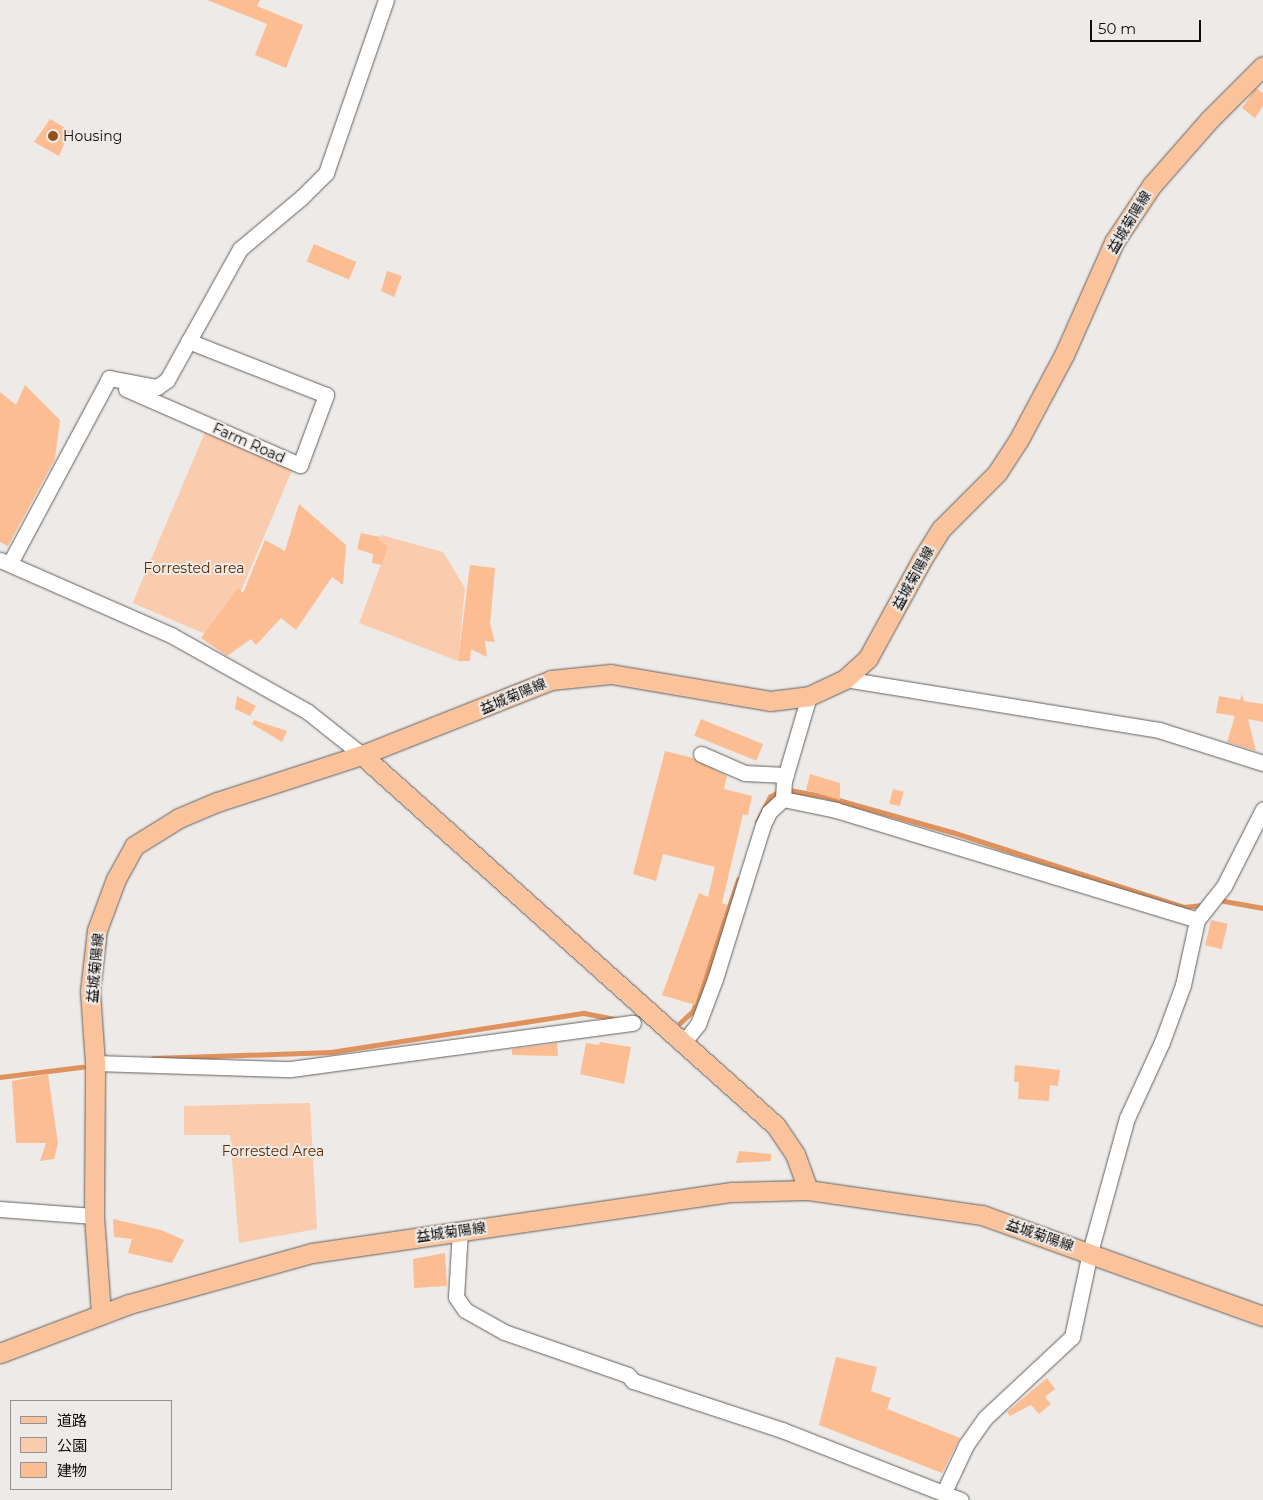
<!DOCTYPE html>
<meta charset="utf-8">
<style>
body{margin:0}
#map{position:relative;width:1263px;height:1500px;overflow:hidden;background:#edeae8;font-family:Montserrat,"Noto Sans JP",sans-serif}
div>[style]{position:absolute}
.green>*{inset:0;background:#facbad;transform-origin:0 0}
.stream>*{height:4.5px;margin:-2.25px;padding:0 2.25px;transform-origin:2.25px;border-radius:2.25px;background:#df925d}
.building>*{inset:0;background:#fdbd93;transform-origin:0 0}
.roads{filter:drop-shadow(0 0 1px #63615f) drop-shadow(0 0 1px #63615f)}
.minor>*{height:15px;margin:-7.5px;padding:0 7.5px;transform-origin:7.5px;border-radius:7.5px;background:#fff}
.major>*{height:19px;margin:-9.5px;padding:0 9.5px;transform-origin:9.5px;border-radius:9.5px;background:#fbc39b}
.dots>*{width:14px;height:14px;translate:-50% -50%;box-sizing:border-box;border:2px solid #edeae8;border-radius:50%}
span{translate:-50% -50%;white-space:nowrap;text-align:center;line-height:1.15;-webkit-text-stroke:4px #edeae8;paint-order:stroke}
.poi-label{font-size:14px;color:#0e0d0d}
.left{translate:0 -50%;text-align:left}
.street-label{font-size:14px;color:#0e0d0d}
.park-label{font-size:14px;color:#5d2c01}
.legend{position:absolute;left:10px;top:1400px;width:162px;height:90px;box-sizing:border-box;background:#edeae8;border:1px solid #949290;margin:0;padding:6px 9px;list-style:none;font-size:15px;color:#0e0d0d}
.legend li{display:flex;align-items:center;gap:10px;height:25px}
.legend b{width:25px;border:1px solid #949290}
.scale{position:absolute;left:1090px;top:20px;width:111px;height:22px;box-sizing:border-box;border:2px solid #0e0d0d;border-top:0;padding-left:6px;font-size:15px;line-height:18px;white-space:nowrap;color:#0e0d0d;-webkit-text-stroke:4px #edeae8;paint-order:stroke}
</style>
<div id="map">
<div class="green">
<i style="left:206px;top:430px;width:95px;height:188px;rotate:23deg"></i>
<i style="clip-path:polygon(381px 535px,443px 552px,465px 588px,458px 661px,359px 623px,388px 546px,379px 540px)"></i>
<i style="clip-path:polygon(310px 1103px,317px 1229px,239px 1243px,230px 1135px,184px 1135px,184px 1106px)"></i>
</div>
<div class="stream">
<i style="left:789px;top:790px;width:40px;rotate:10deg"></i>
<i style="left:828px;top:797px;width:129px;rotate:15.8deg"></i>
<i style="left:952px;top:832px;width:244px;rotate:17.9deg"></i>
<i style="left:1184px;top:907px;width:18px;rotate:-6deg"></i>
<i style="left:757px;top:822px;width:28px;rotate:-63deg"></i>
<i style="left:770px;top:797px;width:9px;rotate:-32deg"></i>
<i style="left:1224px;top:901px;width:40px;rotate:10deg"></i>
<i style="left:680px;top:1023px;width:18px;rotate:-43deg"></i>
<i style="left:693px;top:1011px;width:139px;rotate:-71deg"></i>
<i style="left:153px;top:1058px;width:178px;rotate:-1.9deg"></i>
<i style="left:331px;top:1052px;width:256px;rotate:-8.8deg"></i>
<i style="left:584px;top:1013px;width:32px;rotate:11deg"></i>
<i style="left:0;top:1077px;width:83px;rotate:-7deg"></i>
</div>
<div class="building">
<i style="clip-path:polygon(207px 0,260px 0,257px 6px,303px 25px,286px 68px,255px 55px,267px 24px)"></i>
<i style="clip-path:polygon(1256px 88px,1263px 93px,1263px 106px,1255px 118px,1242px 108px)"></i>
<i style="clip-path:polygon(50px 119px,70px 131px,59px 156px,34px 142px)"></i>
<i style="left:314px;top:244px;width:46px;height:19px;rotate:23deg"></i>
<i style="clip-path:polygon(387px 271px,402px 276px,394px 297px,381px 291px)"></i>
<i style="clip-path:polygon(25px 385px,60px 420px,55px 459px,8px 546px,0 542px,0 392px,16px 405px)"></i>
<i style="clip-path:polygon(299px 504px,346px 545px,343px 585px,332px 577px,296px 630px,281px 618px,256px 645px,251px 639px,227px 656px,201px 638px,238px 588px,243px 593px,265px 540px,285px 551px)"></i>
<i style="clip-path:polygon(361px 533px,380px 537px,379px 540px,388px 546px,382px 565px,372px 563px,373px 554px,357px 549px)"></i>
<i style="clip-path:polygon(470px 565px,495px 568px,490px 624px,495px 642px,485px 641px,487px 657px,471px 649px,470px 661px,458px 661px)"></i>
<i style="clip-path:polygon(1242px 694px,1244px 701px,1263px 704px,1263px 722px,1248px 719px,1256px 751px,1227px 742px,1235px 716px,1216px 713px,1219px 696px,1240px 700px)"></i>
<i style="clip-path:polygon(237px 696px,256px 706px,250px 716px,235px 709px)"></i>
<i style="left:701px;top:719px;width:67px;height:18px;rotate:22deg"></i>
<i style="clip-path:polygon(254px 720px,287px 731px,282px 742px,252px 724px)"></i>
<i style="clip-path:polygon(665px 751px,693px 758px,727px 776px,724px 789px,752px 796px,748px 815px,743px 814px,722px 903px,727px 905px,695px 1005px,662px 995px,699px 893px,708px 897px,715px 867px,663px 854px,656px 881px,633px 874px)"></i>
<i style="clip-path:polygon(810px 774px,840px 783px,840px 800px,806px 790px)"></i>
<i style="left:893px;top:789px;width:11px;height:15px;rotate:15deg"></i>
<i style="left:1211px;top:920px;width:17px;height:26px;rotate:13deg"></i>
<i style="clip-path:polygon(600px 1042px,631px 1047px,624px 1084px,580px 1074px,586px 1043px,599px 1045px)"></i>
<i style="clip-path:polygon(557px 1043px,558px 1056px,512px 1055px,512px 1049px)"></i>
<i style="clip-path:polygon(1015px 1065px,1060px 1070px,1058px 1086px,1050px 1085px,1049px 1101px,1018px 1099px,1019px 1082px,1014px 1082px)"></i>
<i style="clip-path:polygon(48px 1074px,58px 1144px,54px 1159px,40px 1161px,46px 1143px,16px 1143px,12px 1081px)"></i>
<i style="clip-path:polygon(739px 1151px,771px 1154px,771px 1161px,736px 1163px)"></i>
<i style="clip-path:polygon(113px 1219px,161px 1230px,184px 1240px,172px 1263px,128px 1253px,132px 1239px,114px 1237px)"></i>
<i style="clip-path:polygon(445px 1253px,447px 1286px,414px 1288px,413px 1259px)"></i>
<i style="clip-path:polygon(836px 1357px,877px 1367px,871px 1391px,891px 1398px,887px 1409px,960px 1438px,942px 1473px,819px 1425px)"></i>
<i style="clip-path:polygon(1047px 1378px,1055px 1389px,1045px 1397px,1051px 1404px,1039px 1414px,1031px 1405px,1010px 1416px,1007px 1412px)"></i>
</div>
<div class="roads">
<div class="minor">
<i style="left:126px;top:389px;width:190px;rotate:23.6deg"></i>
<i style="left:300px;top:465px;width:75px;rotate:-69.6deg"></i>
<i style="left:326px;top:395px;width:148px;rotate:-158.6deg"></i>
<i style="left:0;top:560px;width:187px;rotate:23.7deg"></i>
<i style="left:171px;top:635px;width:157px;rotate:29.3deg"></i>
<i style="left:308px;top:712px;width:69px;rotate:38.5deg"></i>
<i style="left:10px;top:563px;width:210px;rotate:-61.8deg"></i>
<i style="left:109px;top:378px;width:49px;rotate:10.6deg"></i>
<i style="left:157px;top:387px;width:12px;rotate:-35deg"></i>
<i style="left:167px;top:380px;width:150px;rotate:-60.9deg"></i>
<i style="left:240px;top:249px;width:81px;rotate:-40deg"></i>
<i style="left:302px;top:197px;width:34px;rotate:-45deg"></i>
<i style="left:326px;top:173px;width:183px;rotate:-70.9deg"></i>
<i style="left:845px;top:679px;width:318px;rotate:9.2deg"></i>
<i style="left:1159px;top:730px;width:109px;rotate:17.6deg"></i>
<i style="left:701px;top:754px;width:48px;rotate:23.4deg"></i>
<i style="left:745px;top:773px;width:41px;rotate:2.8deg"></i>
<i style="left:783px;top:799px;width:54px;rotate:11.7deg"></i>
<i style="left:836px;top:810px;width:377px;rotate:16.9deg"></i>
<i style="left:682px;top:1044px;width:26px;rotate:-51deg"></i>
<i style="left:698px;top:1024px;width:48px;rotate:-69.3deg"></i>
<i style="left:715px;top:979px;width:161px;rotate:-72.7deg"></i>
<i style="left:763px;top:825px;width:14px;rotate:-65deg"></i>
<i style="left:769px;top:812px;width:19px;rotate:-43deg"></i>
<i style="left:783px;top:799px;width:18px;rotate:-87deg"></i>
<i style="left:784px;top:781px;width:89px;rotate:-73.6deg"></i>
<i style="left:95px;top:1063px;width:196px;rotate:1.8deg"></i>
<i style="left:291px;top:1069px;width:345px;rotate:-7.7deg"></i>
<i style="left:0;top:1209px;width:94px;rotate:4.3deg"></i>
<i style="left:460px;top:1230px;width:67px;rotate:93.4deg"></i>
<i style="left:456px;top:1297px;width:16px;rotate:55deg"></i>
<i style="left:465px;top:1310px;width:45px;rotate:29.4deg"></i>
<i style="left:504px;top:1332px;width:131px;rotate:19.1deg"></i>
<i style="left:628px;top:1375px;width:8px;rotate:50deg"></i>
<i style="left:633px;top:1381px;width:157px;rotate:18.2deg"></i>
<i style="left:782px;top:1430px;width:192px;rotate:21.4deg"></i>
<i style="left:944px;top:1492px;width:52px;rotate:-64.9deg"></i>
<i style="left:966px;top:1445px;width:33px;rotate:-55deg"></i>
<i style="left:985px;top:1418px;width:119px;rotate:-43deg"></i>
<i style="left:1072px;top:1337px;width:87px;rotate:-78deg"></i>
<i style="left:1090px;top:1252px;width:139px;rotate:-74.6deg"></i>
<i style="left:1127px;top:1118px;width:84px;rotate:-65.3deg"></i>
<i style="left:1162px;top:1042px;width:61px;rotate:-69.8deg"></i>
<i style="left:1183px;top:985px;width:66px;rotate:-77.8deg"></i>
<i style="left:1197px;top:920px;width:43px;rotate:-51.5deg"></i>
<i style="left:1224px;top:886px;width:86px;rotate:-63.1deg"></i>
</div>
<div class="major">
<i style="left:362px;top:755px;width:556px;rotate:41.86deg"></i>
<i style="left:776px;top:1126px;width:34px;rotate:56deg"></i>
<i style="left:795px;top:1154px;width:38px;rotate:70deg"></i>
<i style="left:101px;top:1314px;width:98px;rotate:-94.1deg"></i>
<i style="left:94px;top:1216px;width:153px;rotate:-89.6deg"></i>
<i style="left:95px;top:1063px;width:72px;rotate:-94deg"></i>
<i style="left:90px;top:991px;width:61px;rotate:-83.5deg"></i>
<i style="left:97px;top:930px;width:54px;rotate:-69.6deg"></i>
<i style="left:116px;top:879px;width:38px;rotate:-61deg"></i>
<i style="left:134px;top:846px;width:53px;rotate:-31.9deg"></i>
<i style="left:179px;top:818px;width:41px;rotate:-22.8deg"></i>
<i style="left:217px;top:802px;width:152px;rotate:-18deg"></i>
<i style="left:362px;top:755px;width:203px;rotate:-21.6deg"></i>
<i style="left:551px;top:680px;width:60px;rotate:-5.7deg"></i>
<i style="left:611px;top:674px;width:161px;rotate:9.6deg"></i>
<i style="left:770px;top:701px;width:39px;rotate:-7deg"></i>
<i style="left:809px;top:696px;width:40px;rotate:-25deg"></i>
<i style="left:845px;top:679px;width:31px;rotate:-42deg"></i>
<i style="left:868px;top:658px;width:111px;rotate:-61.3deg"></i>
<i style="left:921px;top:561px;width:38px;rotate:-58deg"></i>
<i style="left:941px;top:529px;width:79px;rotate:-45deg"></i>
<i style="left:997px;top:473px;width:38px;rotate:-57deg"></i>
<i style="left:1018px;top:441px;width:98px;rotate:-61.9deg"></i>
<i style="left:1064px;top:355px;width:124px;rotate:-66.1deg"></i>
<i style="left:1114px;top:242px;width:69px;rotate:-56.3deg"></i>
<i style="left:1152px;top:185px;width:88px;rotate:-48.7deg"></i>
<i style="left:1210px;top:119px;width:75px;rotate:-45deg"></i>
<i style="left:0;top:1353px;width:138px;rotate:-20.8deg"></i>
<i style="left:129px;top:1304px;width:190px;rotate:-15.6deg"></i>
<i style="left:312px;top:1253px;width:424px;rotate:-8.3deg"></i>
<i style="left:732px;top:1192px;width:76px;rotate:-1.5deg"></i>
<i style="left:808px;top:1190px;width:176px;rotate:8.2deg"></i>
<i style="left:982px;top:1215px;width:299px;rotate:19.8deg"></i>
</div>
</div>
<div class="dots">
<i style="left:53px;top:136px;background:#91501c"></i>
</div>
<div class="poi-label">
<span class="left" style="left:63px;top:136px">Housing</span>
</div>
<div class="street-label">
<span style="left:1129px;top:222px;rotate:-59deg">益城菊陽線</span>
<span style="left:249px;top:443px;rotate:24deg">Farm Road</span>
<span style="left:913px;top:578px;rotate:-61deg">益城菊陽線</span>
<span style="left:513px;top:696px;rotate:-23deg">益城菊陽線</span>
<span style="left:95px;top:968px;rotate:-85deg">益城菊陽線</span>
<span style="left:451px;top:1232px;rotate:-8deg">益城菊陽線</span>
<span style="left:1040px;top:1235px;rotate:19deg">益城菊陽線</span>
</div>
<div class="park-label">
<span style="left:194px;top:568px">Forrested area</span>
<span style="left:273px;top:1151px">Forrested Area</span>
</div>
<ul class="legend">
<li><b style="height:6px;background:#fbc39b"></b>道路</li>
<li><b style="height:14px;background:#facbad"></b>公園</li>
<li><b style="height:14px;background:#fdbd93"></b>建物</li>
</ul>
<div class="scale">50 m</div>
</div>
